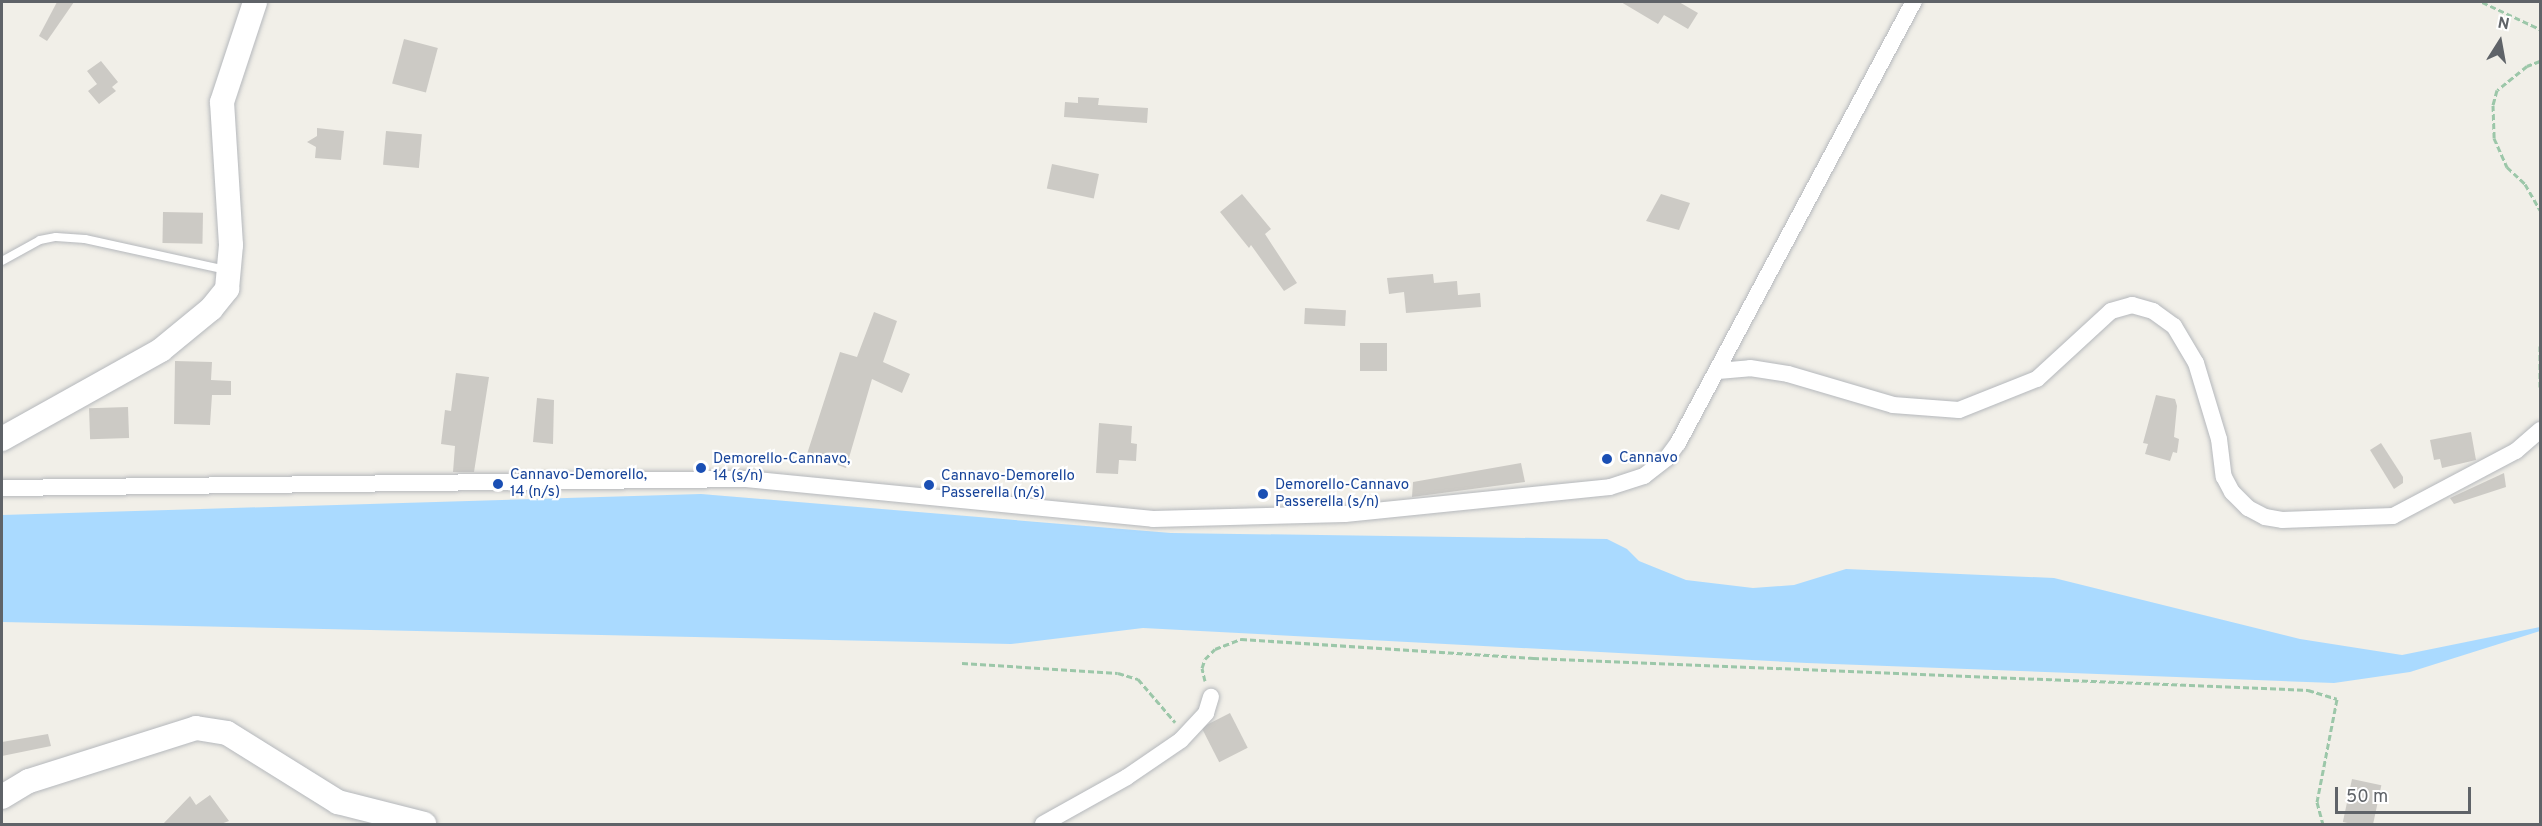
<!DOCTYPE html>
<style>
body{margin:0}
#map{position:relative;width:2542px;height:826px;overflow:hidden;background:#f1efe8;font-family:Overpass,sans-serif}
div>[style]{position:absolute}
.water>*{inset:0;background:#aadaff}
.building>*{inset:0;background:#cccac5;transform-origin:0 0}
.path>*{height:3px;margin-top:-1.5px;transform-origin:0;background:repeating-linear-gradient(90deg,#9cc7a9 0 6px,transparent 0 9px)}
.roads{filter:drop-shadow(0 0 2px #b5b8bc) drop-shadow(0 0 2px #b5b8bc)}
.lane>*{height:8px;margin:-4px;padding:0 4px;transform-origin:4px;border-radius:4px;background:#fff}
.street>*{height:16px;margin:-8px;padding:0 8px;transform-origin:8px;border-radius:8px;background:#fff}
.secondary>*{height:24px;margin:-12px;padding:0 12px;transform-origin:12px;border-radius:12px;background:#fff}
.dots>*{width:16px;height:16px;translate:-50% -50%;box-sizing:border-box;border:3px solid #fff;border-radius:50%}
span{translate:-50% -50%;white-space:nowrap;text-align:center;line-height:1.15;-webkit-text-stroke:4.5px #fff;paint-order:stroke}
.transit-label{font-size:15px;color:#164399}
.left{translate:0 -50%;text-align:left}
.frame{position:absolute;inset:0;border:3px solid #5f6368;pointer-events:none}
.north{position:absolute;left:2470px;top:12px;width:60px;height:60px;-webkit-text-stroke:4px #fff;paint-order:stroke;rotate:11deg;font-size:16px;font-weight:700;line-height:24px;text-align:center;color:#5f6368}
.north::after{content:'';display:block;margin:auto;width:21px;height:27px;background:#5f6368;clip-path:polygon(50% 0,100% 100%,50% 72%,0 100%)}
.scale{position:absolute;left:2335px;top:787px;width:136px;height:27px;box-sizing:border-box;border:3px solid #5f6368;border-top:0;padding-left:8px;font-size:18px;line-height:21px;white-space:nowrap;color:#5f6368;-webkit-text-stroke:4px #fff;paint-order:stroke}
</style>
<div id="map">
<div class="water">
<i style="clip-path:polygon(701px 494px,1171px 533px,1607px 539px,1627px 549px,1639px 561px,1686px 580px,1753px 588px,1794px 585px,1846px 569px,2054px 578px,2300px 639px,2402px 655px,2540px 627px,2540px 631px,2410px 672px,2334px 683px,1807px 663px,1143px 628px,1011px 644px,2px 622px,2px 515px)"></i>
</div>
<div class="building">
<i style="clip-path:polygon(57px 2px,74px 2px,47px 41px,39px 36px)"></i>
<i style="clip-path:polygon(1621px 2px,1679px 2px,1698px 13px,1688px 29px,1664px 15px,1658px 24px)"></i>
<i style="left:404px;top:39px;width:35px;height:46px;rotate:15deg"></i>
<i style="clip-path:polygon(101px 61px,118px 82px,112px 87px,116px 91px,99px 104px,88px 91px,97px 84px,87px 71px)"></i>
<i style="clip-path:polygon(1078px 97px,1099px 98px,1098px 105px,1148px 108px,1147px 123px,1064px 117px,1065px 102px,1078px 103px)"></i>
<i style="clip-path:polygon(317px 128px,344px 131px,341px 160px,315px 158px,316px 147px,307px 142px,317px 136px)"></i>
<i style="left:386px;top:131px;width:36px;height:34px;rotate:5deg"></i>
<i style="left:1052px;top:164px;width:48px;height:25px;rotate:12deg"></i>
<i style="clip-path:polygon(1242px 194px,1271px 229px,1265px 234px,1297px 283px,1284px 291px,1251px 245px,1249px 248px,1220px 212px)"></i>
<i style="clip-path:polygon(1661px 194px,1690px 203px,1679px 230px,1646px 221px)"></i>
<i style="left:163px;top:212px;width:40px;height:31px;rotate:1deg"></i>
<i style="clip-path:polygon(1433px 274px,1434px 283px,1457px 281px,1458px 295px,1480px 293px,1481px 307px,1406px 313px,1404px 292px,1389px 294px,1387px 278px)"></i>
<i style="left:1305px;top:308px;width:41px;height:16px;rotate:3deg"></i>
<i style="clip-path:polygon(874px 312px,897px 321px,883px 362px,910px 374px,902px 393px,872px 379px,846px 468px,807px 454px,840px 352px,857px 357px)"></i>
<i style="left:1360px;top:343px;width:27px;height:28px"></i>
<i style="clip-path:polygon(175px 361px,212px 362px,211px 380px,231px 381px,231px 395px,212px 395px,210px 425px,174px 424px)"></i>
<i style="clip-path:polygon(456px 373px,489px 377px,474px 472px,453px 472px,455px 446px,441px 444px,445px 410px,451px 411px)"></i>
<i style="clip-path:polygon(2156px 395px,2175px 399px,2177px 406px,2174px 437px,2179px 439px,2177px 453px,2173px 452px,2170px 461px,2145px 454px,2148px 444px,2143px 443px)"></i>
<i style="clip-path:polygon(537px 398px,554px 400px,553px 444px,533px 442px)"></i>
<i style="left:128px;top:407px;width:31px;height:39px;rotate:88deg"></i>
<i style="clip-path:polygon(1099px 423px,1132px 426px,1131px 443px,1137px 444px,1136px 461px,1119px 460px,1118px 474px,1096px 473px)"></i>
<i style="clip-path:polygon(2471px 432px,2476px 460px,2442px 468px,2440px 459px,2434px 460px,2430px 440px)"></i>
<i style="clip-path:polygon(2381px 443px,2403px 477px,2403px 483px,2394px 489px,2370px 450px)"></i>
<i style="clip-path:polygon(1521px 463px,1525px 482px,1412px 497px,1413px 482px)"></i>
<i style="clip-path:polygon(2504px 473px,2506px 487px,2454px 504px,2450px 498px)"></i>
<i style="left:1230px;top:713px;width:39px;height:32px;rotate:63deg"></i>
<i style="clip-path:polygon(48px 734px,51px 746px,2px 756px,2px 742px)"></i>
<i style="left:2352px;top:779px;width:30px;height:44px;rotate:12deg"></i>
<i style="clip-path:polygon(210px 795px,229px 821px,218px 825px,162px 825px,190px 796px,196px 805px)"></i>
</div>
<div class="path">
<i style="left:2482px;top:2px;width:64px;rotate:25deg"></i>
<i style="left:2540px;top:61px;width:14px;rotate:159deg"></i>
<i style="left:2527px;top:66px;width:38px;rotate:141deg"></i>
<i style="left:2497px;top:90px;width:16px;rotate:105deg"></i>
<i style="left:2493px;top:105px;width:33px;rotate:88deg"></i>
<i style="left:2494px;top:138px;width:32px;rotate:66deg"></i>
<i style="left:2507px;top:167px;width:25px;rotate:43deg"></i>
<i style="left:2525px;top:184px;width:30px;rotate:60deg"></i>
<i style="left:2540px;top:346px;width:41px;rotate:90deg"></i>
<i style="left:962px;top:663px;width:156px;rotate:3.7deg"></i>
<i style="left:1118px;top:673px;width:21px;rotate:17deg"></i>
<i style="left:1138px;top:679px;width:57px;rotate:49.3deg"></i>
<i style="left:1205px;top:681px;width:13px;rotate:-103deg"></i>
<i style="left:1202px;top:668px;width:9px;rotate:-72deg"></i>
<i style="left:1205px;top:659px;width:14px;rotate:-45deg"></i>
<i style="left:1215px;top:649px;width:28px;rotate:-21deg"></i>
<i style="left:1241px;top:639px;width:293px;rotate:3.7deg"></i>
<i style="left:1533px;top:658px;width:776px;rotate:2.36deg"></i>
<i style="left:2308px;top:690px;width:30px;rotate:17deg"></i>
<i style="left:2337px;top:699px;width:105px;rotate:101deg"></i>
<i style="left:2317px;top:802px;width:23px;rotate:75deg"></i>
</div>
<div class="roads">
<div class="lane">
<i style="left:2px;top:261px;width:43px;rotate:-28.9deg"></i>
<i style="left:40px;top:240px;width:16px;rotate:-11deg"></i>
<i style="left:56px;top:237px;width:29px;rotate:4deg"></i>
<i style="left:85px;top:239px;width:144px;rotate:12.4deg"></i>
</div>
<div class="street">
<i style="left:1718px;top:371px;width:32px;rotate:-5deg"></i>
<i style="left:1750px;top:368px;width:38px;rotate:9deg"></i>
<i style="left:1788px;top:374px;width:109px;rotate:16.4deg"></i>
<i style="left:1893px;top:405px;width:66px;rotate:4.3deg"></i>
<i style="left:1959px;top:410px;width:84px;rotate:-21.7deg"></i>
<i style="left:2037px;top:379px;width:100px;rotate:-42.6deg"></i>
<i style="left:2111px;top:311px;width:22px;rotate:-16deg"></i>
<i style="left:2132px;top:305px;width:22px;rotate:16deg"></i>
<i style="left:2153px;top:311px;width:26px;rotate:36deg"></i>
<i style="left:2174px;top:326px;width:43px;rotate:59.3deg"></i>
<i style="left:2196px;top:363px;width:79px;rotate:73.2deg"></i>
<i style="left:2219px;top:439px;width:38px;rotate:83deg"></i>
<i style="left:2224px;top:477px;width:17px;rotate:62deg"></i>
<i style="left:2232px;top:492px;width:23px;rotate:45deg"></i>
<i style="left:2248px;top:508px;width:19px;rotate:28deg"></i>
<i style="left:2265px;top:517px;width:17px;rotate:10deg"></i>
<i style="left:2282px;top:520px;width:111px;rotate:-2.1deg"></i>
<i style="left:2393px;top:516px;width:139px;rotate:-27.9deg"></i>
<i style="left:2516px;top:451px;width:32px;rotate:-41deg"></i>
<i style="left:2px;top:488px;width:744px;rotate:-0.69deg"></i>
<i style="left:746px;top:479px;width:409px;rotate:5.6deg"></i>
<i style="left:1153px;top:519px;width:192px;rotate:-1.5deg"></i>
<i style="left:1345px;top:514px;width:266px;rotate:-5.8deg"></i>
<i style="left:1610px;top:487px;width:36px;rotate:-18deg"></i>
<i style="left:1644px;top:476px;width:29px;rotate:-38deg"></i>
<i style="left:1667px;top:458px;width:19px;rotate:-54deg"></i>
<i style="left:1678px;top:443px;width:500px;rotate:-61.9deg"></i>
<i style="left:1043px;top:824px;width:96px;rotate:-29.2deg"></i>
<i style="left:1127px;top:777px;width:65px;rotate:-34.4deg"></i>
<i style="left:1181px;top:740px;width:37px;rotate:-47deg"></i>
<i style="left:1206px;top:713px;width:17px;rotate:-73deg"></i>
</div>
<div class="secondary">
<i style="left:2px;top:439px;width:182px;rotate:-29.2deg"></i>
<i style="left:161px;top:350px;width:65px;rotate:-39.4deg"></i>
<i style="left:211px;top:309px;width:26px;rotate:-51deg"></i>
<i style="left:227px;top:289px;width:44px;rotate:-84.8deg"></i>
<i style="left:231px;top:245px;width:143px;rotate:-93.6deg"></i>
<i style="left:222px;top:102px;width:105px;rotate:-71.7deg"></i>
<i style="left:2px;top:797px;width:31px;rotate:-31deg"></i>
<i style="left:29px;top:781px;width:175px;rotate:-17.6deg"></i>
<i style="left:196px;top:728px;width:31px;rotate:9deg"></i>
<i style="left:227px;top:733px;width:131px;rotate:31.9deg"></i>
<i style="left:338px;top:802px;width:89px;rotate:14.3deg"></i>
</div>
</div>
<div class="dots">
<i style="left:1607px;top:459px;background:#1a4fb4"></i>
<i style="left:701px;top:468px;background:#1a4fb4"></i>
<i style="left:498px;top:484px;background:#1a4fb4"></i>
<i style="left:929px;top:485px;background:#1a4fb4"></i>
<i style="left:1263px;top:494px;background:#1a4fb4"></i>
</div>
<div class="transit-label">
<span class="left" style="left:713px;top:468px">Demorello-Cannavo,<br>14 (s/n)</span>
<span class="left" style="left:1619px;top:459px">Cannavo</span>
<span class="left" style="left:510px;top:484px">Cannavo-Demorello,<br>14 (n/s)</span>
<span class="left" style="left:941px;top:485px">Cannavo-Demorello<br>Passerella (n/s)</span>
<span class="left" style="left:1275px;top:494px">Demorello-Cannavo<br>Passerella (s/n)</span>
</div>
<div class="frame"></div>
<div class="north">N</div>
<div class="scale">50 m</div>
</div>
